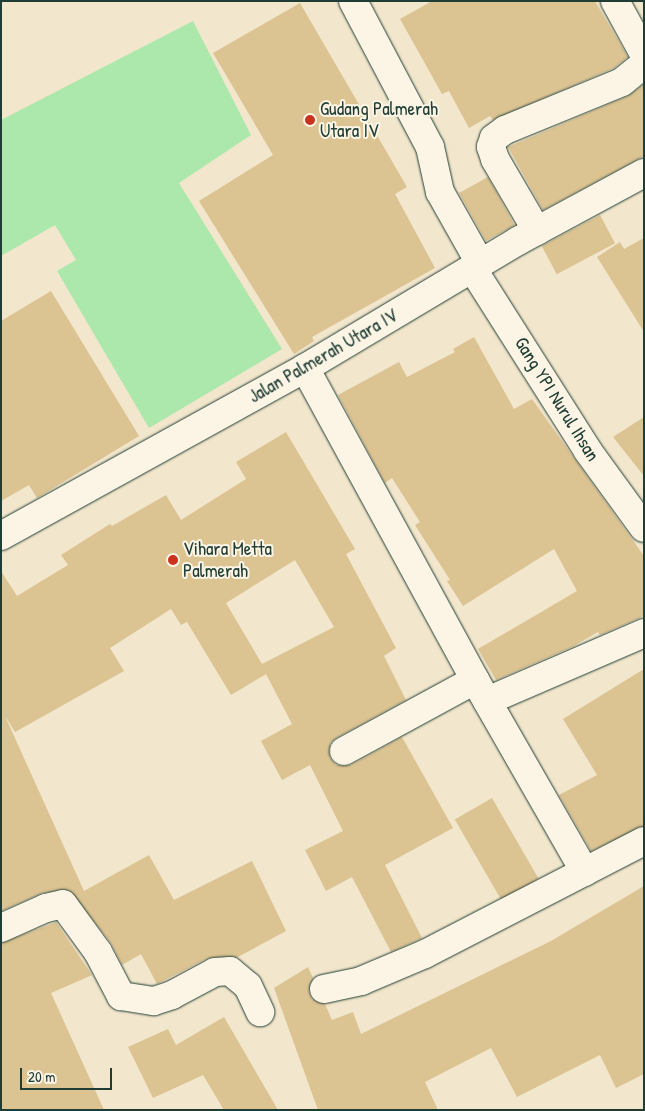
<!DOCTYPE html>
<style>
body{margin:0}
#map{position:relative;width:645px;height:1111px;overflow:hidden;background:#f2e6cc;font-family:"Patrick Hand",sans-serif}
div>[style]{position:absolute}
.green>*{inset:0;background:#ace7ac}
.building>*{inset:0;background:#dbc392;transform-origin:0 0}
.roads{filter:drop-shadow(0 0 1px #1f3d34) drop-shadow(0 0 1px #1f3d34)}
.minor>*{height:28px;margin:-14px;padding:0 14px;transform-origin:14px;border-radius:14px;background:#fcf5e5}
.dots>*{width:14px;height:14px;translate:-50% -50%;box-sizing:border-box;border:2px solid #fcf5e5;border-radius:50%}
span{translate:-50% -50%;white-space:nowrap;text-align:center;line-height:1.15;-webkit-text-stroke:4px #fcf5e5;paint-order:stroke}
.poi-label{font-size:19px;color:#1f3d34}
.left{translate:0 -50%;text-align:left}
.street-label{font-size:19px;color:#1f3d34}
.frame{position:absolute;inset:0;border:2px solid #1f3d34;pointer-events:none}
.scale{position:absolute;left:20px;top:1068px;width:92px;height:22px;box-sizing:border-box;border:2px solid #1f3d34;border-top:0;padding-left:6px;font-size:15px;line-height:18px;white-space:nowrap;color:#1f3d34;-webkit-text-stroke:4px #fcf5e5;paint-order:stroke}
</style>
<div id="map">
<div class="green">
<i style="clip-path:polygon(193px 21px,251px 135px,179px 183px,282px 349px,149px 428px,57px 271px,76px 260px,55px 225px,1px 256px,1px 120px)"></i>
</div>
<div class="building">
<i style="clip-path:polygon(432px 1px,595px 1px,628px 57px,614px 68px,493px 120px,490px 116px,469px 128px,449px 91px,442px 94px,400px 19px)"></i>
<i style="clip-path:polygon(300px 3px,407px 187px,395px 194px,435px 268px,312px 337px,314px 341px,294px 354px,199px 201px,273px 155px,213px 53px)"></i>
<i style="clip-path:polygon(644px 84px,644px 156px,543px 210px,508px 147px,628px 96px)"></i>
<i style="left:488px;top:177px;width:55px;height:33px;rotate:61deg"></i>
<i style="left:600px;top:215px;width:32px;height:66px;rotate:62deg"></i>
<i style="clip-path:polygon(644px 238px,644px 332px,597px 257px,620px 242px,624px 249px)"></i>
<i style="clip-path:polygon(51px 291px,139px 436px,37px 498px,29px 485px,1px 501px,1px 321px)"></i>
<i style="clip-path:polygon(474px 337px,514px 409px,532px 399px,644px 556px,644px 616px,600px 635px,598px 632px,572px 647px,496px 680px,478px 649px,577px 591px,554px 549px,463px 606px,447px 581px,450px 580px,415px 525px,420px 522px,392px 478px,385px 483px,338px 395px,399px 362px,407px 377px,455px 352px,453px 349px)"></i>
<i style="clip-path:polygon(644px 417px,644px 476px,613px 437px)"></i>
<i style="clip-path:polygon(evenodd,286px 432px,355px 549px,346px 554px,396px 648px,384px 656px,406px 700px,336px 738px,330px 743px,330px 758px,336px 765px,351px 765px,402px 737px,453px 828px,385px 865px,422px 938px,391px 952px,352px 877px,326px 891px,305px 850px,343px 831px,310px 765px,282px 780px,261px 741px,292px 724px,266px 674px,231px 695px,187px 622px,181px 625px,171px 609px,110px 648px,124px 671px,15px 732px,5px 716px,84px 891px,149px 855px,174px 900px,252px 861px,286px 931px,236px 958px,208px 958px,157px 984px,141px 954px,122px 965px,111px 943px,69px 890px,42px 893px,1px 911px,1px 571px,17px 596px,68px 565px,61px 555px,110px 524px,112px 526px,166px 495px,181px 520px,246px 479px,236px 462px,286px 432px,295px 560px,334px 627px,262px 664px,226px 603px,295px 560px)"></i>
<i style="clip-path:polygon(644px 669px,644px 826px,591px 851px,559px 795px,597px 775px,563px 719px)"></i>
<i style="left:492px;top:798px;width:93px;height:43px;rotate:60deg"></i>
<i style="clip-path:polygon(644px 886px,644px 1074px,616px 1088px,600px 1055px,517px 1097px,491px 1048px,425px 1082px,438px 1110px,318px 1110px,274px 988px,308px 967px,313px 978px,309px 992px,312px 999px,325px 1004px,332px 1020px,353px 1012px,361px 1034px,551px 941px)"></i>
<i style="clip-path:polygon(56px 922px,92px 975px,51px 993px,104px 1110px,1px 1110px,1px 943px)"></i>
<i style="clip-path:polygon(224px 1017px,278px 1110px,224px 1110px,203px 1075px,153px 1098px,128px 1047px,168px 1029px,176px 1045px)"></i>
</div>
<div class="roads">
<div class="minor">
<i style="left:353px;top:1px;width:165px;rotate:62.2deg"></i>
<i style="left:430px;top:147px;width:46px;rotate:77.5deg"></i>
<i style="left:440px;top:192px;width:81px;rotate:60.6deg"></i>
<i style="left:615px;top:1px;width:60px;rotate:61.3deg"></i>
<i style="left:537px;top:231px;width:83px;rotate:-120.3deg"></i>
<i style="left:495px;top:159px;width:13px;rotate:-108deg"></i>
<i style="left:491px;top:147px;width:9px;rotate:-72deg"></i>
<i style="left:494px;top:138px;width:14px;rotate:-36deg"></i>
<i style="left:505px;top:130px;width:126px;rotate:-22.3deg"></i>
<i style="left:622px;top:82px;width:28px;rotate:-39deg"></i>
<i style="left:472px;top:268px;width:217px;rotate:57.6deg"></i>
<i style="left:588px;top:451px;width:95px;rotate:54deg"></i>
<i style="left:305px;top:368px;width:355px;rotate:61.4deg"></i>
<i style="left:475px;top:680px;width:221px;rotate:60.2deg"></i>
<i style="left:1px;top:536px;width:347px;rotate:-28.9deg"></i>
<i style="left:305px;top:368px;width:248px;rotate:-30.8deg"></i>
<i style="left:518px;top:241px;width:143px;rotate:-28.4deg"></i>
<i style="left:487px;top:701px;width:171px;rotate:-23.4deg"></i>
<i style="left:344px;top:751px;width:149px;rotate:-28.5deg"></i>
<i style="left:1px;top:928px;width:49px;rotate:-24deg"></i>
<i style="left:46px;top:908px;width:17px;rotate:-13deg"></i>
<i style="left:63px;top:904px;width:59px;rotate:53.9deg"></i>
<i style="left:98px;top:952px;width:50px;rotate:62.4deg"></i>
<i style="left:121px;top:996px;width:33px;rotate:9deg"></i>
<i style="left:154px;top:1001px;width:19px;rotate:-18deg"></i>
<i style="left:172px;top:995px;width:49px;rotate:-28.1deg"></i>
<i style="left:215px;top:972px;width:15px;rotate:-4deg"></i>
<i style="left:230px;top:971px;width:23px;rotate:40deg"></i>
<i style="left:248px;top:986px;width:29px;rotate:65deg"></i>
<i style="left:324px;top:989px;width:38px;rotate:-12deg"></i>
<i style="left:361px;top:981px;width:69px;rotate:-22.9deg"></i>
<i style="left:425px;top:954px;width:246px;rotate:-27.3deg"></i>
</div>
</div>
<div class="dots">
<i style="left:310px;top:120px;background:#c8321e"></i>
<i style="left:173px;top:560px;background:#c8321e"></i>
</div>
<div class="poi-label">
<span class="left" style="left:320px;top:120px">Gudang Palmerah<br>Utara IV</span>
<span class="left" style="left:183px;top:560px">Vihara Metta<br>Palmerah</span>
</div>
<div class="street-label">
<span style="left:323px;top:356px;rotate:-30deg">Jalan Palmerah Utara IV</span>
<span style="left:557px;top:399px;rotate:58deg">Gang YPI Nurul Ihsan</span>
</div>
<div class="frame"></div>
<div class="scale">20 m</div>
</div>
